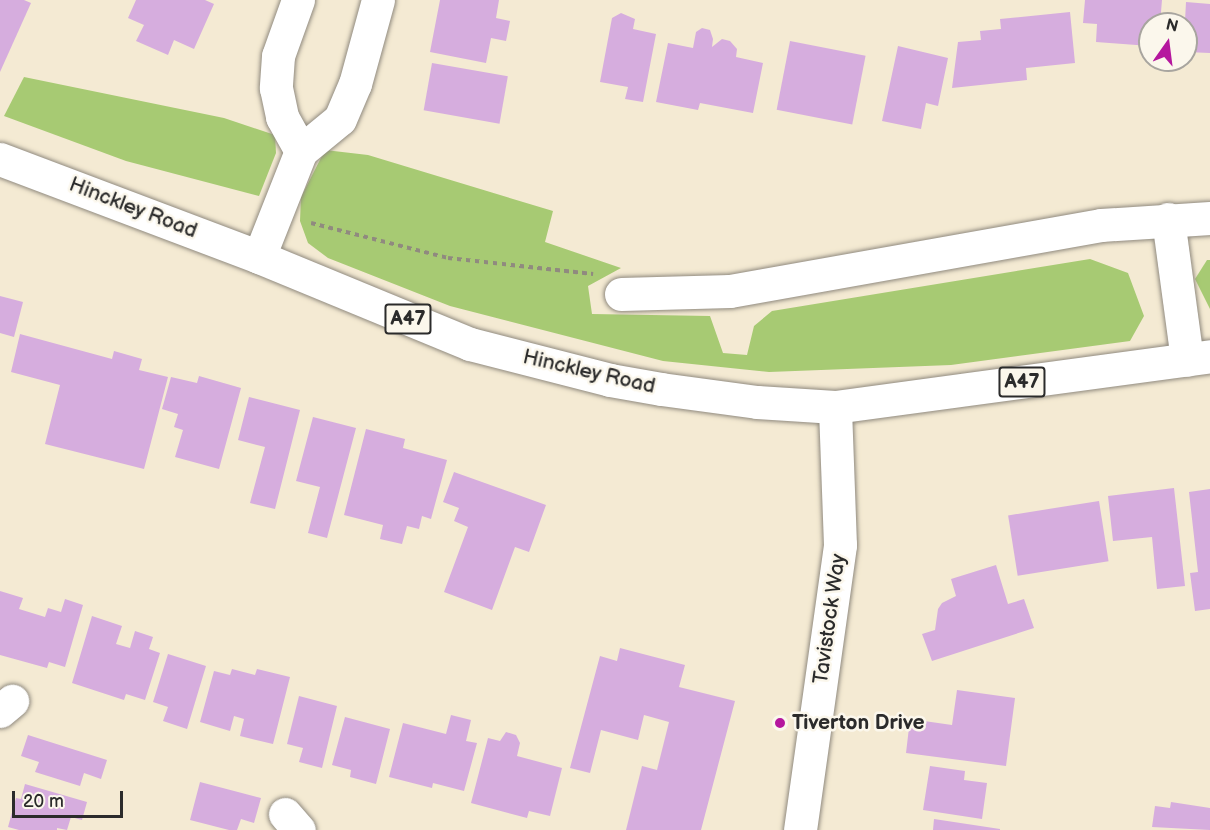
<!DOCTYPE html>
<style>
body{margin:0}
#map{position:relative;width:1210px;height:830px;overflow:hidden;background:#f4ead3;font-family:"Balsamiq Sans",sans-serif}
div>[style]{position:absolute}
.green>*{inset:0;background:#a7ca73}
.building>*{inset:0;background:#d6adde;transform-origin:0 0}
.path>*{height:4px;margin-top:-2px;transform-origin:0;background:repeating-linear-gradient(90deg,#908a7f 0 4.5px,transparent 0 9px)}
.roads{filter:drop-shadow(0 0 2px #908a7f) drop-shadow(0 0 2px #908a7f)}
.minor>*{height:33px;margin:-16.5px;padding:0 16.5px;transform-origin:16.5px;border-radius:16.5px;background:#fff}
.primary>*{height:33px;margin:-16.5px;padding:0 16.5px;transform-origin:16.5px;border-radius:16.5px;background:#fff}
.dots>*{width:16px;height:16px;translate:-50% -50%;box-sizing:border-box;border:3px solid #fbf7ec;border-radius:50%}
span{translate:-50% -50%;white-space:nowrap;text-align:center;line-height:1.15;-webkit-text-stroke:5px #fbf7ec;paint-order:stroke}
.shield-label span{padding:2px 4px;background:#fbf7ec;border:2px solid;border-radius:4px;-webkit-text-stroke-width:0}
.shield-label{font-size:20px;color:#2b2b2b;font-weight:700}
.street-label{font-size:21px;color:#2b2b2b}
.poi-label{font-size:21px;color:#2b2b2b;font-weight:700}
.left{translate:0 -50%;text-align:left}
.north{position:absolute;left:1138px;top:12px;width:60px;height:60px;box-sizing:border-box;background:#fbf7ec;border:2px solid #a8a59f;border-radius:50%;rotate:14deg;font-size:16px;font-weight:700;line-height:24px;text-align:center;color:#2b2b2b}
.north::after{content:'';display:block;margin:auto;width:21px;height:27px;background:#b5179e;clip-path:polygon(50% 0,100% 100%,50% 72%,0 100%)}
.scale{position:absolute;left:12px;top:791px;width:111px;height:27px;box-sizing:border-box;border:3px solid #2b2b2b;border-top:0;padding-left:8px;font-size:18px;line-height:21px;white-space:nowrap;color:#2b2b2b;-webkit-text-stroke:4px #fbf7ec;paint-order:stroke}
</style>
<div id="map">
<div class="green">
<i style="clip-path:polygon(24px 77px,224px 118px,275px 135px,276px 153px,259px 196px,126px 161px,4px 116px)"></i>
<i style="clip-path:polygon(325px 150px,368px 155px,553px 211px,545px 242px,621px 268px,588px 286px,592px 314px,710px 316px,723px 353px,747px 355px,754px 326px,772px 311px,1090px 259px,1128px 273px,1144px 316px,1130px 341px,951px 365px,769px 372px,663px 361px,450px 306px,328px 258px,308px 243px,300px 221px,301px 197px)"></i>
<i style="clip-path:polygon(1207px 260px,1210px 260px,1210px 309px,1195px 279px)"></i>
</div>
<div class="building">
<i style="clip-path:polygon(0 0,24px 0,31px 3px,0 72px)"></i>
<i style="clip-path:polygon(136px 0,205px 0,214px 4px,194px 49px,174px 40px,168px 55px,136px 41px,144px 25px,128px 18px)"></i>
<i style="clip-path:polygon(440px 0,499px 0,496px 18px,510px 21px,506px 41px,491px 38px,486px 63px,430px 52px)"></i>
<i style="clip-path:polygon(1085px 0,1162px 0,1160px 24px,1150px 24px,1150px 46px,1096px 42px,1097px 24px,1083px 23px)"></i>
<i style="clip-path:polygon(1186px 2px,1210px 4px,1210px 53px,1186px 52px,1186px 24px,1170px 24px,1170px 20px,1185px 21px)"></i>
<i style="clip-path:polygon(1070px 12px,1075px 63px,1026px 68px,1027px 80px,952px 88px,958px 42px,981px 40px,980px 31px,1001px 29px,1000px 19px)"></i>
<i style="clip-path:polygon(621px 13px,635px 19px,633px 29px,656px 34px,643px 102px,625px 99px,628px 87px,600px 82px,612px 18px)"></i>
<i style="clip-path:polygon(702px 28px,710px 30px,713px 39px,712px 47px,722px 39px,730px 41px,737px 49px,736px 57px,763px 63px,753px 113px,700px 103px,698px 110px,656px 102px,668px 43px,693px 48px,696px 32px)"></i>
<i style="left:790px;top:41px;width:77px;height:70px;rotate:11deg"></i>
<i style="clip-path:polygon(898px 46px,948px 58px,938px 106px,926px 103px,921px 129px,882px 121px)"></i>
<i style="left:432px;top:63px;width:77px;height:48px;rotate:10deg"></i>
<i style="clip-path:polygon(0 296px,23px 302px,14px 337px,0 333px)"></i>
<i style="clip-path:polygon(20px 334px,112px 359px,114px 351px,142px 359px,139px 370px,168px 377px,144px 469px,45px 444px,60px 385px,11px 372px)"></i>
<i style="clip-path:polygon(199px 376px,241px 388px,219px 469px,175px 457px,183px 430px,174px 427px,178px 414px,162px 409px,171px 377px,197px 383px)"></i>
<i style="clip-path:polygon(249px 397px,300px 410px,275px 509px,250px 503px,265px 447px,238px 440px)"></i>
<i style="clip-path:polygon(313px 417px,356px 428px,327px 538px,308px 533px,320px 487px,296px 481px)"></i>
<i style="clip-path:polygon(366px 429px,405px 439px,403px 448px,447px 460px,431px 519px,422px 516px,419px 529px,407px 526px,402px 544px,380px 539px,383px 525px,344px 515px)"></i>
<i style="clip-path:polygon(454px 472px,546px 505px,529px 552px,515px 547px,492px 610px,444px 592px,468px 527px,454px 521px,459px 508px,443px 502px)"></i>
<i style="clip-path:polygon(1174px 488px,1185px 586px,1157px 589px,1152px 537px,1113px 541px,1108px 496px)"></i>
<i style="clip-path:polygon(1210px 489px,1210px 609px,1195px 611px,1190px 573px,1198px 572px,1189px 492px)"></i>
<i style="left:1099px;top:501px;width:61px;height:92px;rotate:81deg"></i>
<i style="clip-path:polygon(996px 565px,1008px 604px,1024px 599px,1034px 628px,932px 661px,922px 634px,935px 630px,938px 609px,942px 603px,956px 596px,951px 579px)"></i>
<i style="clip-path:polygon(0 591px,23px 598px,19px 609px,45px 617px,48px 608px,61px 612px,65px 599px,83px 605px,65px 667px,49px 662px,47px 668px,0 655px)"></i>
<i style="clip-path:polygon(92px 616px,122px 626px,116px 644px,130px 648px,135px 631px,153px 637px,149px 649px,160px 653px,145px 700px,126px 694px,124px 700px,72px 683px)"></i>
<i style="clip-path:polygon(620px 648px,685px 665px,679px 687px,735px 701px,701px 830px,626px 830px,642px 766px,657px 770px,669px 722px,644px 715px,638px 740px,601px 730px,590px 773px,570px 768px,600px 656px,617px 661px)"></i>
<i style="clip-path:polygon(168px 654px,206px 666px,187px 729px,163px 721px,168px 707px,153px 702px)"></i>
<i style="clip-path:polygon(232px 669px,255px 675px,257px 669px,290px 677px,273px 744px,240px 736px,244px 719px,234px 716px,230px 731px,200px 722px,214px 671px,230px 675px)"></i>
<i style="clip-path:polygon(957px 690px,1015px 698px,1006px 766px,906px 753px,910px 719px,952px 725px)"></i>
<i style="clip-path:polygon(299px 696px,337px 706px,322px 768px,299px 762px,303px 748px,287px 744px)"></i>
<i style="clip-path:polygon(451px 715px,471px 720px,466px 741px,477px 743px,464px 791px,433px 783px,432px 788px,389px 777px,403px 723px,446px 734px)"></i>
<i style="clip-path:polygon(345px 717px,390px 729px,376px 784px,350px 777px,351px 770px,332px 765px)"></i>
<i style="clip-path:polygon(506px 732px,516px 735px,520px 743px,517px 756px,562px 768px,550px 816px,529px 811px,527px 818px,471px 803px,488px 738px,500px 741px)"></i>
<i style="clip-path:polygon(28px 735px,107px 760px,101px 779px,84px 773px,80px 786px,35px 772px,39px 762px,21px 756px)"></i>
<i style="clip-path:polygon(930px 766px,965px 771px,964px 780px,987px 783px,982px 819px,923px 810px)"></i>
<i style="clip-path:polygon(200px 782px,261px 798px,254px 823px,241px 819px,237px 830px,229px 830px,190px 820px)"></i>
<i style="clip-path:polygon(25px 784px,87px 802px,82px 820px,71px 817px,67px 830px,57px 828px,57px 830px,19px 830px,8px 827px,16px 798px,21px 799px)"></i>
<i style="clip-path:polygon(1171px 802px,1210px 808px,1210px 830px,1152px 827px,1155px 806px,1170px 808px)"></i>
<i style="clip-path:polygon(934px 819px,1000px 829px,1000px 830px,933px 830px)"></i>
</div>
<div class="path">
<i style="left:311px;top:223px;width:141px;rotate:14.3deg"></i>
<i style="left:448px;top:258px;width:146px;rotate:6.3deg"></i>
</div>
<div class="roads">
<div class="minor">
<i style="left:298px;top:0;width:59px;rotate:109.7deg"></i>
<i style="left:278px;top:56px;width:32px;rotate:94deg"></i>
<i style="left:276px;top:88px;width:30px;rotate:78deg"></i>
<i style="left:282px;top:117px;width:39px;rotate:61deg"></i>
<i style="left:1168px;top:219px;width:142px;rotate:82.3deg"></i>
<i style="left:259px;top:257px;width:114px;rotate:-68.4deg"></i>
<i style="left:301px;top:151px;width:50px;rotate:-39.4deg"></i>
<i style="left:340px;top:119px;width:38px;rotate:-67deg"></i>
<i style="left:355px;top:84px;width:87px;rotate:-74.7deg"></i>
<i style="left:621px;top:294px;width:109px;rotate:-1.6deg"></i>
<i style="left:730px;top:291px;width:377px;rotate:-10.1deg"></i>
<i style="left:1101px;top:225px;width:109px;rotate:-3.7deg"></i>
<i style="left:0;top:711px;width:16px;rotate:-40deg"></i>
<i style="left:285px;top:814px;width:21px;rotate:49deg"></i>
<i style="left:800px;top:830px;width:288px;rotate:-82deg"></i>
<i style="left:840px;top:545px;width:138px;rotate:-92.1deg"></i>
</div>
<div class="primary">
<i style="left:0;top:159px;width:277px;rotate:20.7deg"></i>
<i style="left:259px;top:257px;width:228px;rotate:22.4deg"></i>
<i style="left:470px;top:344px;width:145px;rotate:14.4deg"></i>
<i style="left:610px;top:380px;width:52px;rotate:10deg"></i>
<i style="left:661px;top:389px;width:97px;rotate:7.7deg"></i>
<i style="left:757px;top:402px;width:78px;rotate:3.7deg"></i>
<i style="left:835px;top:407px;width:378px;rotate:-7.7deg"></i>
</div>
</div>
<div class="dots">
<i style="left:780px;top:723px;background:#b5179e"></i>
</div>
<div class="shield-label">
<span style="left:408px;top:319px">A47</span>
<span style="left:1022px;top:382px">A47</span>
</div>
<div class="street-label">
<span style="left:133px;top:208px;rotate:21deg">Hinckley Road</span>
<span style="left:589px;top:372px;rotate:13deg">Hinckley Road</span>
<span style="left:830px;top:619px;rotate:-82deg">Tavistock Way</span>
</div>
<div class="poi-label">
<span class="left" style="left:792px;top:723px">Tiverton Drive</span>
</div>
<div class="north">N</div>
<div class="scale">20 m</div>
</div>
